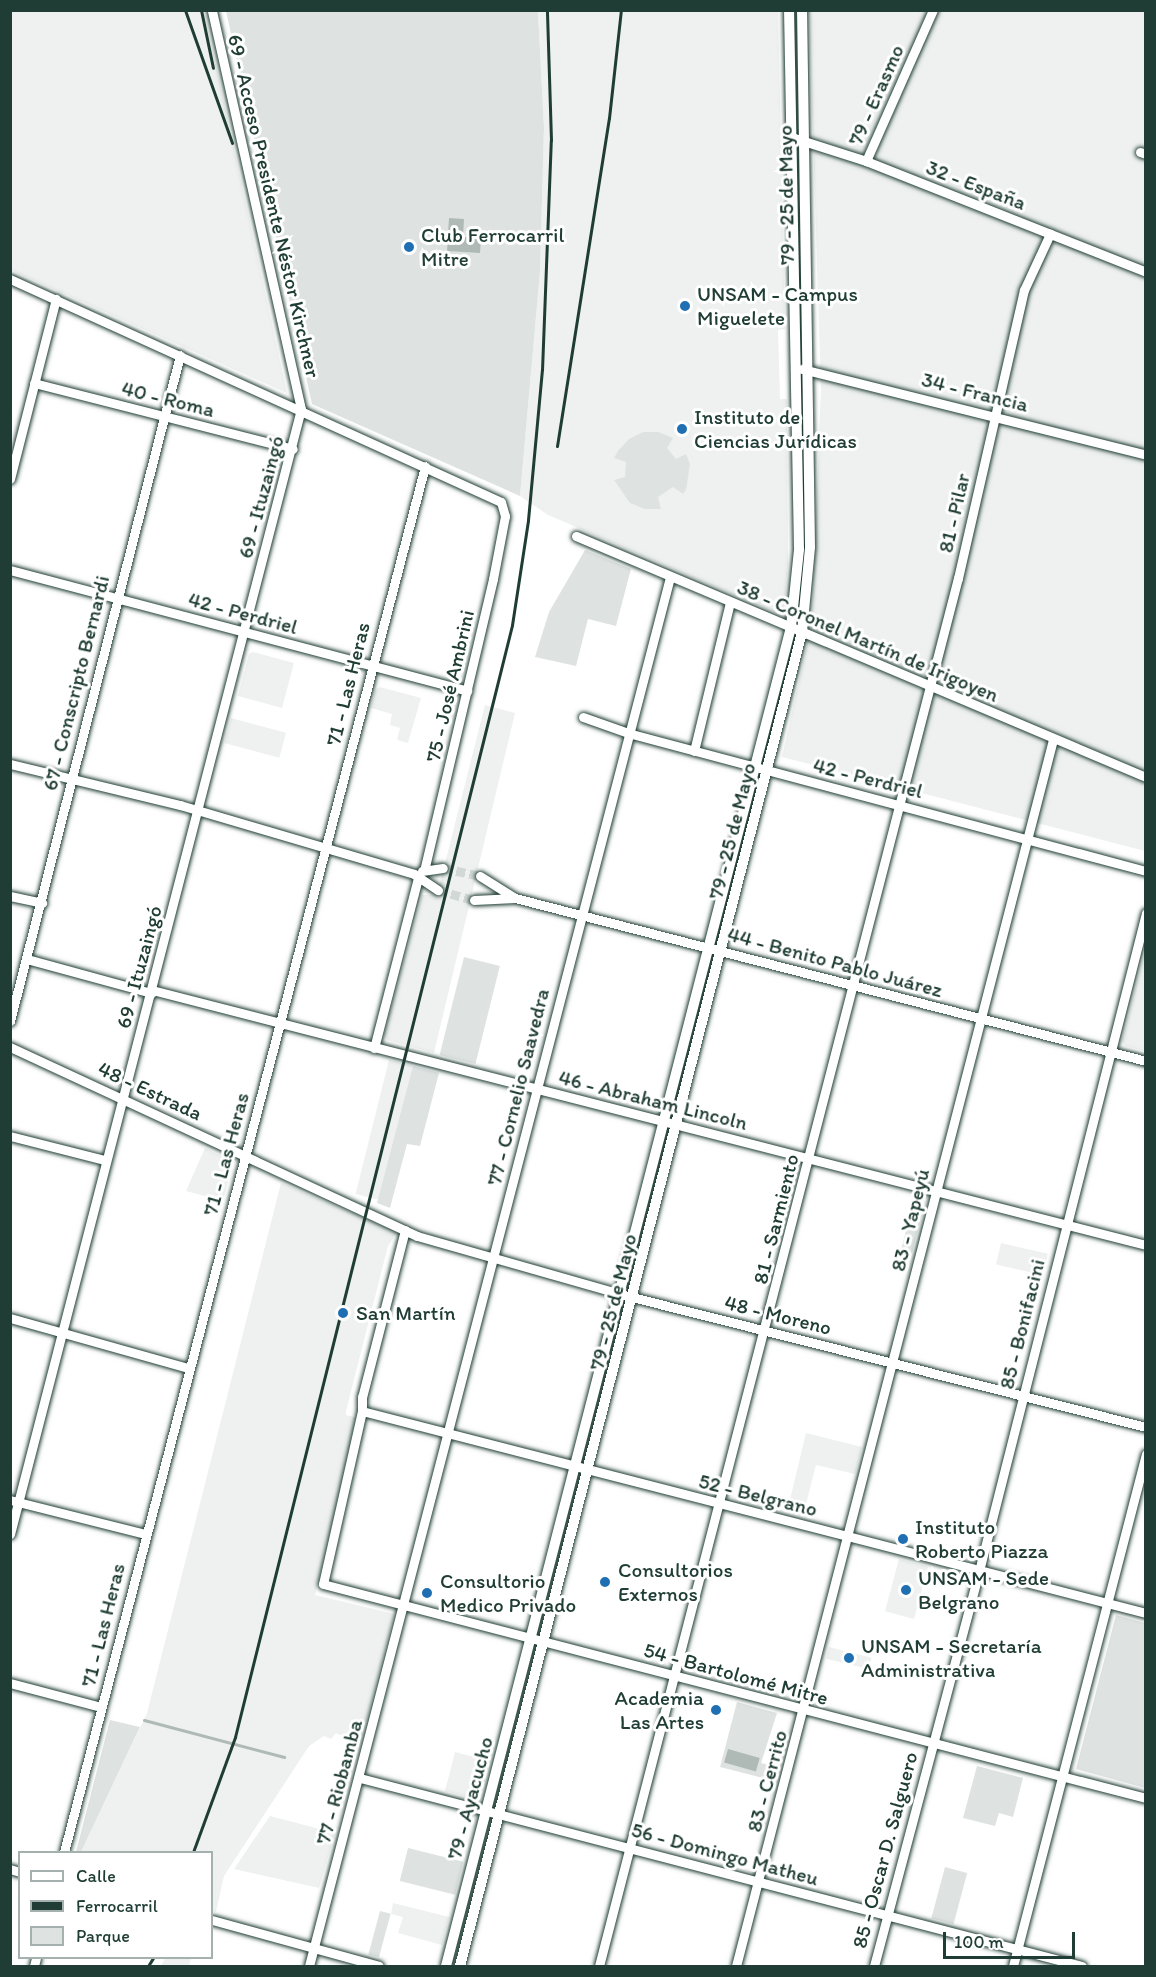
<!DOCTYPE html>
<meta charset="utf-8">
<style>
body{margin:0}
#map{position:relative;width:1156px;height:1977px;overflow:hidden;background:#fff;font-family:Itim,sans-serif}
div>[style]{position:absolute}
.built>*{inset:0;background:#eef1f0;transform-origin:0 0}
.green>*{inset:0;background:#dee3e2;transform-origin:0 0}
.water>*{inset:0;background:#afbab7;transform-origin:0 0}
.stream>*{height:3px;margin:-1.5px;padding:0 1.5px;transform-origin:1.5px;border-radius:1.5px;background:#afbab7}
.minor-tunnel>*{height:9px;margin-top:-4.5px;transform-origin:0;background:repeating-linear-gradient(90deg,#d2d8d6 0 9px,transparent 0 13.5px)}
.roads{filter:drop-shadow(0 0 2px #1f3d34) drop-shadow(0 0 2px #1f3d34)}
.minor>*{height:9px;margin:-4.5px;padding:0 4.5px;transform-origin:4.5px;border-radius:4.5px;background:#fff}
.major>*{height:10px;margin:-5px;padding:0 5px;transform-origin:5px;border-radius:5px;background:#fff}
.rail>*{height:3px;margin:-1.5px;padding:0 1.5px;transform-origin:1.5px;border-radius:1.5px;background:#1f3d34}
.dots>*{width:16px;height:16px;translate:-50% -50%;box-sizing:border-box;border:3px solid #fff;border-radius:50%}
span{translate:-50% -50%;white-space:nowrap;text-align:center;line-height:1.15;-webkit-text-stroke:6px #fff;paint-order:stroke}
.street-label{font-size:21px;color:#1f3d34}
.poi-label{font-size:21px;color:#1f3d34}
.left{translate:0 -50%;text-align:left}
.right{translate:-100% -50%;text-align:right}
.frame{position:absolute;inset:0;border:12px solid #1f3d34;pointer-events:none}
.legend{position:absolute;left:18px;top:1851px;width:195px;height:108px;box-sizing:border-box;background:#fff;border:2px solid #a5b1ae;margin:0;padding:8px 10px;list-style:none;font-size:18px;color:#1f3d34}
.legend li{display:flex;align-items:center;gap:12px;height:30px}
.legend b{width:30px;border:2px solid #a5b1ae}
.scale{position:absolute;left:943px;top:1932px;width:132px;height:27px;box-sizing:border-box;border:3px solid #1f3d34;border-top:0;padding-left:8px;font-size:18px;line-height:21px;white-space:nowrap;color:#1f3d34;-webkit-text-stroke:4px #fff;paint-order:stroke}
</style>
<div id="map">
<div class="built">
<i style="clip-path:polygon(11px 10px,204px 11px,287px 393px,11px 270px)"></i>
<i style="clip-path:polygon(538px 11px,778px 11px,785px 329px,778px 330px,779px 364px,780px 399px,787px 399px,788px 565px,784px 608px,776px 613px,548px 515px,520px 496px,540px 272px,544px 128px)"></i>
<i style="clip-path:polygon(809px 11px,1145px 11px,1145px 851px,782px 757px,812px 622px,821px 389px)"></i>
<i style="clip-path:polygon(253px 652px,294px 663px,282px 708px,238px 696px,249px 654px)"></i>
<i style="clip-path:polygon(380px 687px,421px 698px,408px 743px,397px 740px,400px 728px,390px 725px,392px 714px,371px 708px,375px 690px)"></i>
<i style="clip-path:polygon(485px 705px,515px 713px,434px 1053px,387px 1040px,384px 1035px,422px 895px,437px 895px)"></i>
<i style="left:231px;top:718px;width:57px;height:26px;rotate:15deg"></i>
<i style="clip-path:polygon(1145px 950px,1145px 1051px,1125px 1046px,1122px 1041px)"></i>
<i style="left:389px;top:1060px;width:25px;height:138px;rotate:14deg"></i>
<i style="clip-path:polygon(205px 1148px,230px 1160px,232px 1165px,223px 1201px,186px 1191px)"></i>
<i style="clip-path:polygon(281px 1183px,397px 1232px,388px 1246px,346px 1411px,346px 1415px,358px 1418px,315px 1595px,394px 1614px,360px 1745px,336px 1733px,331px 1739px,324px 1736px,309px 1746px,224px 1876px,216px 1912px,212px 1911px,212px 1852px,81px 1852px,147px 1713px)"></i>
<i style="left:1001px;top:1243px;width:48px;height:22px;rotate:13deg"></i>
<i style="clip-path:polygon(806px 1433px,862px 1447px,855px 1474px,816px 1465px,803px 1516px,787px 1512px)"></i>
<i style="left:899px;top:1559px;width:30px;height:54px;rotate:15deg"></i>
<i style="left:829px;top:1647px;width:44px;height:12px;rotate:14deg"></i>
<i style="clip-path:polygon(455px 1752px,490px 1761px,480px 1797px,476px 1799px,445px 1791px)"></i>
<i style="clip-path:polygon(270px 1816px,335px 1833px,319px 1888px,234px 1869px)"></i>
<i style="clip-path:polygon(393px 1903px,449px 1917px,442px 1945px,398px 1933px,403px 1917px,391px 1914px)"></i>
<i style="clip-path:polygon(165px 1958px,191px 1958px,189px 1966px,161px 1966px)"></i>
</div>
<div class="green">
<i style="clip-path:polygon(226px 11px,538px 11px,544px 128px,540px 272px,520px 496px,312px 404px)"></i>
<i style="clip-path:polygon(797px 160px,800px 160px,800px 343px,799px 248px)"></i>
<i style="clip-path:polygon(643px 432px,658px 432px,673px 438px,667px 448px,676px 459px,686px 454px,690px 464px,686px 490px,683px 494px,673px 487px,658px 497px,661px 509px,645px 509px,630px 503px,614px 480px,625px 477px,626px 462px,614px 458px,618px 451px,629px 439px)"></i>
<i style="clip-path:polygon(585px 550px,631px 569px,616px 626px,588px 619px,576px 666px,535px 657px,549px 612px)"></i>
<i style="clip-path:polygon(757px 784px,747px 834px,716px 946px,715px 944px)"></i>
<i style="left:464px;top:957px;width:37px;height:101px;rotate:14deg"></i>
<i style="clip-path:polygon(413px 1066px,439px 1073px,420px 1146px,407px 1144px,390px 1208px,377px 1203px)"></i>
<i style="clip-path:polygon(915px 1195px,924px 1207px,912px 1253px,901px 1250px)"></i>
<i style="clip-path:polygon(624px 1302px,618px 1339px,553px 1594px,552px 1583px)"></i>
<i style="clip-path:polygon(1116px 1615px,1145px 1623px,1145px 1788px,1076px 1769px)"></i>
<i style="clip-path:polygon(537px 1646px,497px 1807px,494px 1804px)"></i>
<i style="clip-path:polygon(737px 1702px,777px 1713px,761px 1763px,779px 1768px,775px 1781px,720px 1767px)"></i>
<i style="clip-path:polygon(110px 1720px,140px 1727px,81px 1852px,76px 1852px)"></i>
<i style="clip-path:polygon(977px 1766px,1023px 1778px,1013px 1817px,999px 1813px,995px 1826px,963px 1818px)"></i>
<i style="clip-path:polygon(492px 1818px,494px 1818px,455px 1966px,454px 1966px,459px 1938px)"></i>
<i style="left:408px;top:1848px;width:57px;height:34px;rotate:14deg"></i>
<i style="left:945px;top:1867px;width:23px;height:53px;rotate:15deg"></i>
<i style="left:380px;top:1911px;width:11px;height:45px;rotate:15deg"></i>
</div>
<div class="water">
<i style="clip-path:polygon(449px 218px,464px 219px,463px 237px,481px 238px,480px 253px,447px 251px)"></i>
<i style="left:728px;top:1749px;width:33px;height:14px;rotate:16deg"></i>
</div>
<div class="stream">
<i style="left:144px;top:1720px;width:145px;rotate:14.8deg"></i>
</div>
<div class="minor-tunnel">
<i style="left:443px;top:868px;width:38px;rotate:12deg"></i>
<i style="left:438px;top:890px;width:37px;rotate:16deg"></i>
</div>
<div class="roads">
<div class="minor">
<i style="left:791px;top:137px;width:79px;rotate:17.7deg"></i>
<i style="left:866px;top:161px;width:301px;rotate:21.6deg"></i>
<i style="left:1140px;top:152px;width:6px;rotate:18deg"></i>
<i style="left:866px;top:161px;width:165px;rotate:-66.1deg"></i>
<i style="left:10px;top:279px;width:539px;rotate:24.43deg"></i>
<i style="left:501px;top:502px;width:15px;rotate:74deg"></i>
<i style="left:505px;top:516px;width:64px;rotate:100.8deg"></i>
<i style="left:493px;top:579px;width:299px;rotate:103.3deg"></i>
<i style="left:802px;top:369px;width:355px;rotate:14deg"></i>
<i style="left:34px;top:383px;width:267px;rotate:14.3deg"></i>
<i style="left:10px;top:479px;width:186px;rotate:-75.7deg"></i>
<i style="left:576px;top:536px;width:619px;rotate:22.92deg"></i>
<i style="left:10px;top:570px;width:473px;rotate:14.8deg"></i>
<i style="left:583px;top:717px;width:48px;rotate:19.6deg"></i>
<i style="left:628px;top:733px;width:536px;rotate:14.92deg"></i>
<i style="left:694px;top:751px;width:153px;rotate:-76.4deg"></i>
<i style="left:10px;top:764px;width:175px;rotate:13.6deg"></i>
<i style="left:180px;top:805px;width:244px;rotate:16.4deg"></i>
<i style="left:414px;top:874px;width:29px;rotate:34deg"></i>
<i style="left:422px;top:871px;width:21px;rotate:-8deg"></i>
<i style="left:480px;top:876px;width:41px;rotate:32.2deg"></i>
<i style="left:10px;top:896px;width:33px;rotate:12deg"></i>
<i style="left:474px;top:900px;width:41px;rotate:-2.8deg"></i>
<i style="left:515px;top:898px;width:652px;rotate:14.48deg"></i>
<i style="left:27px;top:959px;width:129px;rotate:15.3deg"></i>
<i style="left:152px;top:990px;width:1026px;rotate:14.39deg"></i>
<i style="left:10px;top:1021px;width:687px;rotate:-75.68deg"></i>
<i style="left:10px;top:1047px;width:449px;rotate:24.9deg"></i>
<i style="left:417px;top:1236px;width:211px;rotate:15.9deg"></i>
<i style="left:620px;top:1294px;width:543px;rotate:14.19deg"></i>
<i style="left:374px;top:1048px;width:176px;rotate:-75.5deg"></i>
<i style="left:10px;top:1136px;width:97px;rotate:14.3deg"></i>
<i style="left:405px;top:1230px;width:172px;rotate:104.4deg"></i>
<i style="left:362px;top:1397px;width:14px;rotate:90deg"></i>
<i style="left:362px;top:1411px;width:177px;rotate:102.7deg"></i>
<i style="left:323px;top:1584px;width:850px;rotate:14.58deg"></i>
<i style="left:10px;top:1318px;width:185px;rotate:15.7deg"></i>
<i style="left:362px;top:1411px;width:810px;rotate:14.45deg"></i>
<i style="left:10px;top:1500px;width:139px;rotate:14.1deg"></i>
<i style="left:10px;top:1534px;width:1162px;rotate:-75.5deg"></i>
<i style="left:301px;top:409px;width:409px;rotate:-102.6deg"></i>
<i style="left:10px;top:1683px;width:94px;rotate:14.8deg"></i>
<i style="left:360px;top:1778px;width:746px;rotate:14.6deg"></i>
<i style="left:64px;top:1852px;width:1432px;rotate:-75.4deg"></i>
<i style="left:10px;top:1869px;width:10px;rotate:17deg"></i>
<i style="left:212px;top:1920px;width:173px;rotate:15.4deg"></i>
<i style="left:34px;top:1966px;width:8px;rotate:-76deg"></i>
<i style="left:309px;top:1966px;width:1435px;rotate:-75.43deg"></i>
<i style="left:599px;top:1966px;width:1434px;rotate:-75.5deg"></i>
<i style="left:958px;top:578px;width:295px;rotate:-77.1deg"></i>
<i style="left:1024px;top:290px;width:62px;rotate:-65.1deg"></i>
<i style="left:736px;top:1966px;width:1267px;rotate:-75.51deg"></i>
<i style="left:874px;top:1966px;width:409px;rotate:-75.1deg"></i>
<i style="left:979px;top:1571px;width:679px;rotate:-75.76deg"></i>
<i style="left:1013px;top:1966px;width:529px;rotate:-75.44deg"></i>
</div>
<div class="major">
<i style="left:446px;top:1966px;width:1383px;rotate:-75.55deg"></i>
<i style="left:791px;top:627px;width:78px;rotate:-84.1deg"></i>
<i style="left:799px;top:549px;width:539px;rotate:-91.06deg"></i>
<i style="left:460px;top:1966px;width:1377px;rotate:-75.62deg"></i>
<i style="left:802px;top:632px;width:85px;rotate:-84.6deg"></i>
<i style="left:810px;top:547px;width:537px;rotate:-90.85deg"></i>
</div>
</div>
<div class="rail">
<i style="left:185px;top:10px;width:141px;rotate:70.5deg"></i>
<i style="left:201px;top:10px;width:59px;rotate:78.3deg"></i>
<i style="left:557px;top:446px;width:332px;rotate:-81deg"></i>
<i style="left:609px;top:118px;width:109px;rotate:-83.7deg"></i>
<i style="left:193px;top:1852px;width:122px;rotate:-69.9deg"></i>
<i style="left:235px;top:1737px;width:1146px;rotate:-76.01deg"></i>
<i style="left:512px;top:625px;width:106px;rotate:-81.3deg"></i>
<i style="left:528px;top:520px;width:151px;rotate:-84.7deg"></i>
<i style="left:542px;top:370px;width:230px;rotate:-87.8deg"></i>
<i style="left:551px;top:140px;width:130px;rotate:-91.8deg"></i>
<i style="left:148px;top:1966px;width:9px;rotate:-58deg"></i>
</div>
<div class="dots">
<i style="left:409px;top:247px;background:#1f6fb2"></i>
<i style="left:685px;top:306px;background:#1f6fb2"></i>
<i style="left:682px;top:429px;background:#1f6fb2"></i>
<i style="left:343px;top:1313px;background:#1f6fb2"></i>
<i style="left:903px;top:1539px;background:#1f6fb2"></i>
<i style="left:605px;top:1582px;background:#1f6fb2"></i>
<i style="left:906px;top:1590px;background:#1f6fb2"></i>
<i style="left:427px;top:1593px;background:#1f6fb2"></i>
<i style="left:849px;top:1658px;background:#1f6fb2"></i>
<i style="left:716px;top:1710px;background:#1f6fb2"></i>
</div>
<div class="street-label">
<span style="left:876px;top:95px;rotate:-66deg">79 - Erasmo</span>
<span style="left:976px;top:185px;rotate:21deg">32 - España</span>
<span style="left:786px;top:195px;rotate:-91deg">79 - 25 de Mayo</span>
<span style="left:274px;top:206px;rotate:77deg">69 - Acceso Presidente Néstor Kirchner</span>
<span style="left:975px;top:392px;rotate:14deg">34 - Francia</span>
<span style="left:168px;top:399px;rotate:14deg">40 - Roma</span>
<span style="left:261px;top:497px;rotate:-75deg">69 - Ituzaingó</span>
<span style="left:954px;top:513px;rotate:-77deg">81 - Pilar</span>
<span style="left:243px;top:613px;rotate:15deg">42 - Perdriel</span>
<span style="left:868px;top:641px;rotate:23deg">38 - Coronel Martín de Irigoyen</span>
<span style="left:76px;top:683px;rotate:-76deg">67 - Conscripto Bernardi</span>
<span style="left:348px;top:684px;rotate:-76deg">71 - Las Heras</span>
<span style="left:450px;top:686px;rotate:-77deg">75 - José Ambrini</span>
<span style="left:868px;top:778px;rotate:14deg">42 - Perdriel</span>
<span style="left:732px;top:831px;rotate:-76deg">79 - 25 de Mayo</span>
<span style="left:835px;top:962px;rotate:15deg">44 - Benito Pablo Juárez</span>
<span style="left:139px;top:967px;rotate:-75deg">69 - Ituzaingó</span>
<span style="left:518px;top:1087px;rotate:-76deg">77 - Cornelio Saavedra</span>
<span style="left:150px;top:1091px;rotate:25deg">48 - Estrada</span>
<span style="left:653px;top:1100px;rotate:14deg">46 - Abraham Lincoln</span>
<span style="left:226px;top:1154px;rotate:-75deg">71 - Las Heras</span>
<span style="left:776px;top:1219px;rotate:-76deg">81 - Sarmiento</span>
<span style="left:910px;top:1220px;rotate:-76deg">83 - Yapeyú</span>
<span style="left:613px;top:1302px;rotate:-76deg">79 - 25 de Mayo</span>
<span style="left:778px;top:1315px;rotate:14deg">48 - Moreno</span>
<span style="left:1022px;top:1324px;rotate:-76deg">85 - Bonifacini</span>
<span style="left:758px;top:1495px;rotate:14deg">52 - Belgrano</span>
<span style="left:103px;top:1625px;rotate:-76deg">71 - Las Heras</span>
<span style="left:736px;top:1674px;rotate:15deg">54 - Bartolomé Mitre</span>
<span style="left:767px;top:1781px;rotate:-75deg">83 - Cerrito</span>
<span style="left:339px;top:1782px;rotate:-75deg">77 - Riobamba</span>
<span style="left:470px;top:1798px;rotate:-75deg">79 - Ayacucho</span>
<span style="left:885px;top:1850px;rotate:-75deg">85 - Oscar D. Salguero</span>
<span style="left:725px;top:1854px;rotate:15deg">56 - Domingo Matheu</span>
</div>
<div class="poi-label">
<span class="left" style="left:421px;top:247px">Club Ferrocarril<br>Mitre</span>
<span class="left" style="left:697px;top:306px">UNSAM - Campus<br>Miguelete</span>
<span class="left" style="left:694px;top:429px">Instituto de<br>Ciencias Jurídicas</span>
<span class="left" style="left:356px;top:1313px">San Martín</span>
<span class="left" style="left:915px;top:1539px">Instituto<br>Roberto Piazza</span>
<span class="left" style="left:618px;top:1582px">Consultorios<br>Externos</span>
<span class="left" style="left:918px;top:1590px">UNSAM - Sede<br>Belgrano</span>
<span class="left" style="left:440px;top:1593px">Consultorio<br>Medico Privado</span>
<span class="left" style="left:861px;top:1658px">UNSAM - Secretaría<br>Administrativa</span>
<span class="right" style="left:704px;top:1710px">Academia<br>Las Artes</span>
</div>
<div class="frame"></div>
<ul class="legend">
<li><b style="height:8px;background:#fff"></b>Calle</li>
<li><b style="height:8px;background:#1f3d34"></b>Ferrocarril</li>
<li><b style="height:16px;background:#dee3e2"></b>Parque</li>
</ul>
<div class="scale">100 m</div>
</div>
